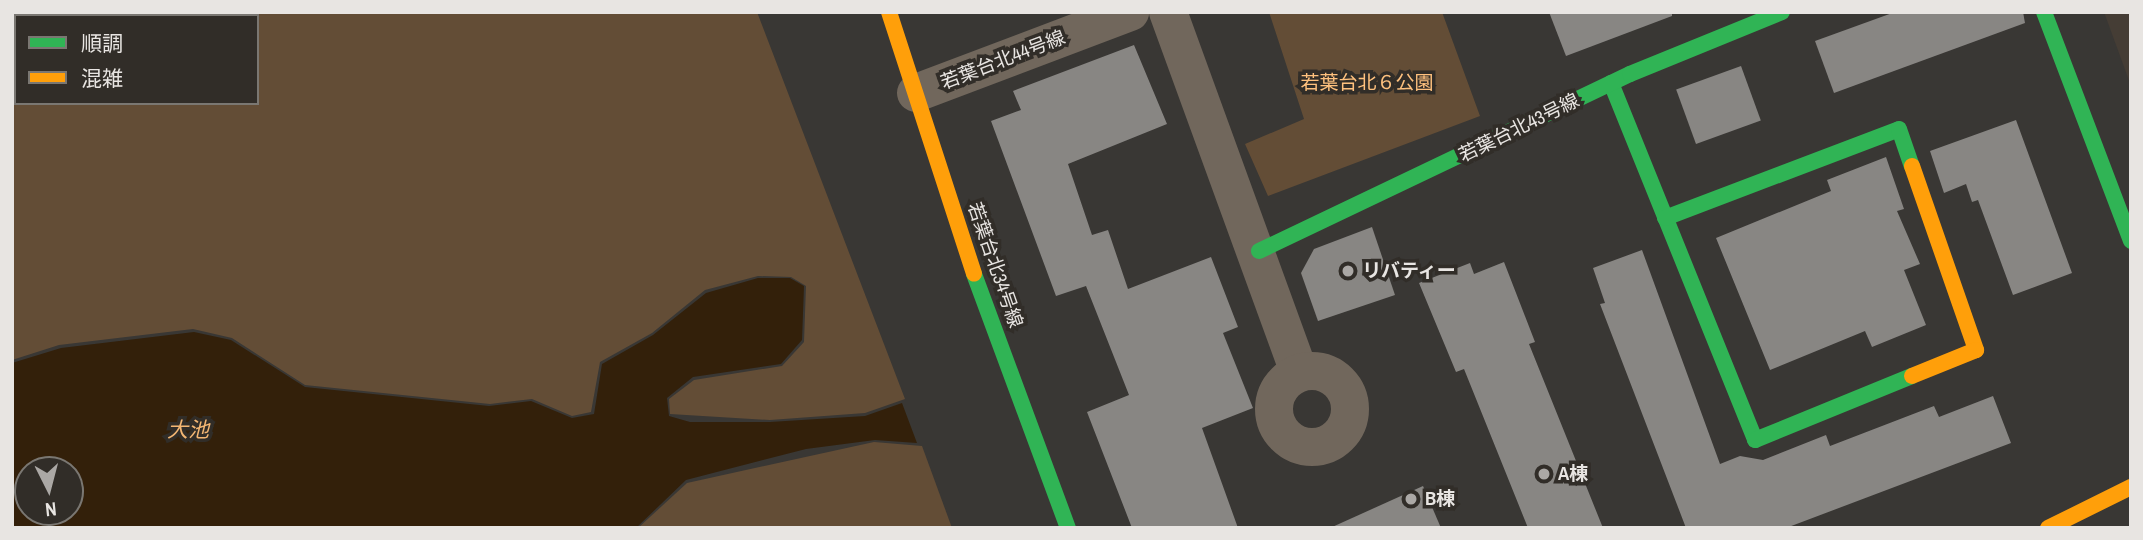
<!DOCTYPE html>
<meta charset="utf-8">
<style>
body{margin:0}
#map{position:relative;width:2143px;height:540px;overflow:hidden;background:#393734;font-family:"Archivo Narrow","Noto Sans JP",sans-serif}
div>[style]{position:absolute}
.built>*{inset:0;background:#453d35}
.green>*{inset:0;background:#634d36}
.water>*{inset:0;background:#33200a}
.building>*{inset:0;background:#888683;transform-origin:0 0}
.street>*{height:38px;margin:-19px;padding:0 19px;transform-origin:19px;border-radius:19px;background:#71675c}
.street>.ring{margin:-19px;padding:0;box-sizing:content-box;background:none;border:38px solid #71675c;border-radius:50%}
.fast>*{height:16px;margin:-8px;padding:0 8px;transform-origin:8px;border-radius:8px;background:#30b455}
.slow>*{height:16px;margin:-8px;padding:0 8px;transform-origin:8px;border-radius:8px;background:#ff9f0a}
.dots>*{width:19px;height:19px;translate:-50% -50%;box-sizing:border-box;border:4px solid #312d28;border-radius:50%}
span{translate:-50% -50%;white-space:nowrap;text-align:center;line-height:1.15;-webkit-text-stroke:7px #312d28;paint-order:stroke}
.street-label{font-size:19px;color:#e8e5e2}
.park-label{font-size:19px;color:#fec17e}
.poi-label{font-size:19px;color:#e8e5e2;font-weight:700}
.left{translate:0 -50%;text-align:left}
.water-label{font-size:21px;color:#f3b673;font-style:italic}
.frame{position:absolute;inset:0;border:14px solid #e8e5e2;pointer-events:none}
.legend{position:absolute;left:14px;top:14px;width:245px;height:91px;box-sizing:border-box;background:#312d28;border:2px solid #7a7772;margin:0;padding:9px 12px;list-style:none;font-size:21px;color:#e8e5e2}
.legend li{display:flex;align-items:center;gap:14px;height:35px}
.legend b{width:35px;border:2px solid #7a7772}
.north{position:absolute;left:14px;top:456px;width:70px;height:70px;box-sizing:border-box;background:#312d28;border:2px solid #7a7772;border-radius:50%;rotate:174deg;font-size:19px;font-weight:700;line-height:28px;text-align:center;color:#e8e5e2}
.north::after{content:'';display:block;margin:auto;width:24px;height:32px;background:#aba8a5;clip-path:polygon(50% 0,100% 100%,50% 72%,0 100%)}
</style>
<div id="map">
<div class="built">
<i style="clip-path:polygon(2104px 12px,2131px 12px,2131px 86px)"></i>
</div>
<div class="green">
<i style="clip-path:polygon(evenodd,12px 12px,757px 12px,905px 399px,865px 413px,770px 420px,670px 414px,669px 399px,694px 380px,782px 366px,804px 342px,806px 286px,791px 277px,758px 276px,705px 290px,652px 333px,600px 362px,591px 412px,572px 416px,532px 399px,490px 404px,305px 385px,232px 338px,193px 329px,59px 345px,12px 360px,12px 12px,16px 16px,257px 16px,257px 103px,16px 103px,16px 16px)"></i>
<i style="clip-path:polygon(1269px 12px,1442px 12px,1480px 116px,1268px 196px,1245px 144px,1304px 119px)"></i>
<i style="clip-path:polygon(874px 442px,922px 446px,952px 528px,638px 528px,687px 483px)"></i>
</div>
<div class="water">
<i style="clip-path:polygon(evenodd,758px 278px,790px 278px,804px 286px,802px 340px,781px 364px,693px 377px,667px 398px,669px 416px,690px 422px,770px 422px,865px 416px,902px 403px,917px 443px,875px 440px,806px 449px,686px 480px,636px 528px,12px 528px,12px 363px,61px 348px,194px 332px,231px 340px,305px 387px,489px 406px,531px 401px,572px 418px,594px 414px,602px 364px,653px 335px,706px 293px,758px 278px,28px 470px,70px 470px,70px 512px,28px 512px,28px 470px)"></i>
</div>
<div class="building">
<i style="clip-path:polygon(1549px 12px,1672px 12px,1672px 16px,1566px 56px)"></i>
<i style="clip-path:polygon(1895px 12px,2023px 12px,2025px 23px,1834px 93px,1815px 41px)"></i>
<i style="clip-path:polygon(1134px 45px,1167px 124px,1068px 164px,1092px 235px,1108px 230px,1128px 289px,1211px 257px,1238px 327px,1223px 333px,1253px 408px,1202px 428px,1238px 528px,1132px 528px,1087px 412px,1129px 395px,1086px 286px,1056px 296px,991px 121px,1021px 110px,1013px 91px)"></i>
<i style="left:1741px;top:66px;width:58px;height:69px;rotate:70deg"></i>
<i style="clip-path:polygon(2016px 120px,2072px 273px,2013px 295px,1978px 200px,1972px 202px,1966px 184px,1944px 193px,1930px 151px)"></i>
<i style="clip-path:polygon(1886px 157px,1904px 209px,1897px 211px,1920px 264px,1904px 270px,1926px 325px,1872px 347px,1865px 331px,1770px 370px,1716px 238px,1831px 191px,1827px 180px)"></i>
<i style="clip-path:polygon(1372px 227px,1395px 295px,1318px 321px,1301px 273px,1314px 249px)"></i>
<i style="clip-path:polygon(1642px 250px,1720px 464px,1740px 456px,1763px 460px,1826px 435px,1830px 446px,1934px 406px,1939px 417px,1993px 396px,2011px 443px,1786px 528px,1686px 528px,1600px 304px,1605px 303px,1593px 268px)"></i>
<i style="clip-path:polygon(1504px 262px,1535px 342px,1529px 344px,1603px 528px,1528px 528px,1464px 369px,1456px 372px,1419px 283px,1470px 263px,1474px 274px)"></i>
<i style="clip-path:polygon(1423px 486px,1441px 528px,1330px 528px)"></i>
</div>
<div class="street">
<i style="left:1168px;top:12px;width:382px;rotate:70deg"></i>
<i style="left:916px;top:93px;width:229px;rotate:-20.7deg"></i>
<i class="ring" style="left:1274px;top:371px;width:38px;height:38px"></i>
</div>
<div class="fast">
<i style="left:2044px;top:12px;width:245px;rotate:69.2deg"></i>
<i style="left:1611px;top:83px;width:385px;rotate:68deg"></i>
<i style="left:1755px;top:440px;width:170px;rotate:-22.2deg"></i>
<i style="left:1665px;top:218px;width:250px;rotate:-20.8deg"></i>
<i style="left:1899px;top:129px;width:39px;rotate:71deg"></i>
<i style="left:1259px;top:251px;width:411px;rotate:-25.5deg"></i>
<i style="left:1630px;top:74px;width:164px;rotate:-22.2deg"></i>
<i style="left:974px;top:274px;width:271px;rotate:69.7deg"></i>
</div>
<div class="slow">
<i style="left:889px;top:12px;width:275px;rotate:72deg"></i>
<i style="left:1912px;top:166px;width:195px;rotate:70.8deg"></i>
<i style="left:1976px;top:350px;width:69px;rotate:157.9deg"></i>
<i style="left:2048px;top:528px;width:93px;rotate:-26.3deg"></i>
</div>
<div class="dots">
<i style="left:1348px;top:271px;background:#aba8a5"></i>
<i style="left:1544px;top:474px;background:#aba8a5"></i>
<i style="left:1411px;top:499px;background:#aba8a5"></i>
</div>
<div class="street-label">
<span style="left:1003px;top:60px;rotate:-21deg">若葉台北44号線</span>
<span style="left:1519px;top:128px;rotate:-26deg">若葉台北43号線</span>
<span style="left:995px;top:265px;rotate:71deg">若葉台北34号線</span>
</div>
<div class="park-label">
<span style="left:1367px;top:83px">若葉台北６公園</span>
</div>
<div class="poi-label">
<span class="left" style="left:1362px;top:271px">リバティー</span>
<span class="left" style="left:1558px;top:474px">A棟</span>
<span class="left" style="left:1425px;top:499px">B棟</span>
</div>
<div class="water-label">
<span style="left:188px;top:430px">大池</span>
</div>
<div class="frame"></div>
<ul class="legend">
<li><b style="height:9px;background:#30b455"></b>順調</li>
<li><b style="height:9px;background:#ff9f0a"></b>混雑</li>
</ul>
<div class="north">N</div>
</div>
